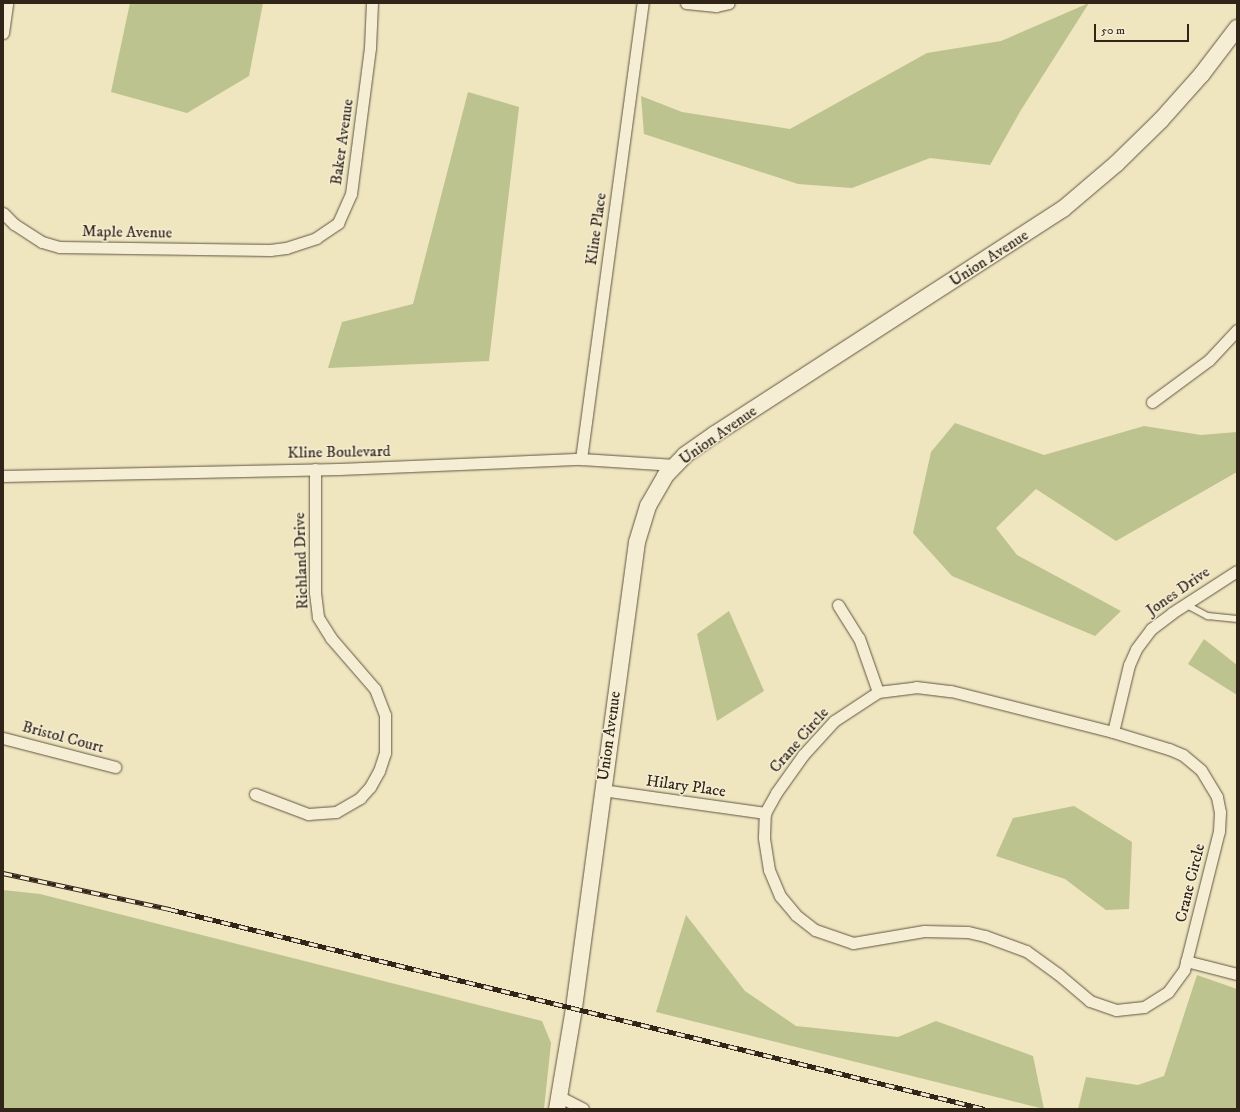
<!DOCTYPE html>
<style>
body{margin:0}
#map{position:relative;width:1240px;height:1112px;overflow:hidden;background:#efe5be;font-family:"IM FELL DW Pica",serif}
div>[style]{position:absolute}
.green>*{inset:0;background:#bcc38f}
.roads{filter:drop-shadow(0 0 1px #605543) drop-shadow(0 0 1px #605543)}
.service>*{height:5.5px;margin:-2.75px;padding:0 2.75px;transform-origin:2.75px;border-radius:2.75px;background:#f5eed5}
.minor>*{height:11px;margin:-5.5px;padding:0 5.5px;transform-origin:5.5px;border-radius:5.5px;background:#f5eed5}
.secondary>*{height:16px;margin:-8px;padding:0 8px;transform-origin:8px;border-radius:8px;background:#f5eed5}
.rail>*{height:4.5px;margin-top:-2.25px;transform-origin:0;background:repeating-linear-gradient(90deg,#f5eed5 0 9px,#31251a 0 18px);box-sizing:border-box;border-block:1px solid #31251a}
span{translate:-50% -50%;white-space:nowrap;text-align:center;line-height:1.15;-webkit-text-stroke:3px #f5eed5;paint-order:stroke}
.street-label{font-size:16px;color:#31251a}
.frame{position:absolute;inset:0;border:4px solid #31251a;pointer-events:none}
.scale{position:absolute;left:1094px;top:24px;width:95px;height:18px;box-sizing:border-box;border:2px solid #31251a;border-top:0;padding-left:5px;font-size:12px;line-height:14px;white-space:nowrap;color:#31251a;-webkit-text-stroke:3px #f5eed5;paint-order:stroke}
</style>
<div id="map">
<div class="green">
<i style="clip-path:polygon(130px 3px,263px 3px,249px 76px,187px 113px,111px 92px)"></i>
<i style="clip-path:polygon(1089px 3px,1021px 110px,990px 165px,930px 158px,852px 188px,798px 184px,644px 134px,641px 96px,682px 112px,790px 129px,927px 53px,1001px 41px)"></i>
<i style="clip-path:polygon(468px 92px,519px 107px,489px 361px,328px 368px,342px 322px,413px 304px)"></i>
<i style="clip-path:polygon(955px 423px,1044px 455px,1144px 426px,1201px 435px,1237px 432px,1237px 472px,1116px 541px,1036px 489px,996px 528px,1017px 555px,1121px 611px,1095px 636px,952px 576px,913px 533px,931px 452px)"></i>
<i style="clip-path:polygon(729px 611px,764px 691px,717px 721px,697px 634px)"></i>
<i style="clip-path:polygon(1204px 639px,1237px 665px,1237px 695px,1188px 664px)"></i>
<i style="clip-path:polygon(1074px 806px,1132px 842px,1129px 909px,1106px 910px,1065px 879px,996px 856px,1013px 818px)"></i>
<i style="clip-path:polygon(3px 890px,40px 894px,542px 1021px,551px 1043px,544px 1109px,3px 1109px)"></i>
<i style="clip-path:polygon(686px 915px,745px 991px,796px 1026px,898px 1037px,936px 1021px,1033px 1056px,1044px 1109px,656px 1012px)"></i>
<i style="clip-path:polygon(1197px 975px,1237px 989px,1237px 1109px,1078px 1109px,1086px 1077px,1138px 1085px,1164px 1076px)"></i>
</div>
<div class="roads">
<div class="service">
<i style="left:1185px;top:604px;width:26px;rotate:28deg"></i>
<i style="left:1208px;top:616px;width:29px;rotate:6deg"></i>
</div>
<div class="minor">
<i style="left:686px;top:3px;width:30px;rotate:6deg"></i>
<i style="left:716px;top:6px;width:13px;rotate:-13deg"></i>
<i style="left:3px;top:33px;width:30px;rotate:-82deg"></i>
<i style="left:3px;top:213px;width:16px;rotate:45deg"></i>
<i style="left:14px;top:224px;width:33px;rotate:33deg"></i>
<i style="left:42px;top:242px;width:18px;rotate:16deg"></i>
<i style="left:59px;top:247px;width:211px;rotate:0.8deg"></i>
<i style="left:270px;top:250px;width:16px;rotate:-7deg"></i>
<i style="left:286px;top:248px;width:32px;rotate:-18deg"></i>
<i style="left:316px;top:238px;width:27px;rotate:-34deg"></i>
<i style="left:338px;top:223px;width:32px;rotate:-66deg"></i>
<i style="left:351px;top:194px;width:147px;rotate:-82.6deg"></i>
<i style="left:370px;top:48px;width:45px;rotate:-87.5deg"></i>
<i style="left:1152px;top:402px;width:71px;rotate:-36.4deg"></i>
<i style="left:1209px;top:360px;width:41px;rotate:-47deg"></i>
<i style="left:581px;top:459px;width:460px;rotate:-82.3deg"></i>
<i style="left:3px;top:476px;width:336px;rotate:-1.2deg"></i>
<i style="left:339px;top:469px;width:242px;rotate:-2.4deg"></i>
<i style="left:581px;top:459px;width:94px;rotate:3.7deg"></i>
<i style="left:838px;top:605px;width:39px;rotate:58deg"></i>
<i style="left:859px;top:638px;width:57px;rotate:70.6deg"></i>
<i style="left:916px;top:687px;width:35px;rotate:7deg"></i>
<i style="left:951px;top:691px;width:167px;rotate:14.2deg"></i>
<i style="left:1113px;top:732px;width:59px;rotate:16.9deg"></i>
<i style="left:1169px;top:749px;width:15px;rotate:23deg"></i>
<i style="left:1183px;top:755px;width:23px;rotate:40deg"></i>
<i style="left:1201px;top:770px;width:31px;rotate:59deg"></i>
<i style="left:1217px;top:797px;width:15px;rotate:79deg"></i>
<i style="left:1220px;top:812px;width:19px;rotate:93deg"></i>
<i style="left:1219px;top:831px;width:143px;rotate:104.1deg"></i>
<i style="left:1184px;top:970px;width:27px;rotate:126deg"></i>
<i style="left:1168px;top:992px;width:28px;rotate:148deg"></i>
<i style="left:1144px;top:1007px;width:28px;rotate:174deg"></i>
<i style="left:1116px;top:1010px;width:28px;rotate:-161deg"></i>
<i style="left:1090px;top:1001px;width:42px;rotate:-139.8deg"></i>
<i style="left:1058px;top:974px;width:39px;rotate:-144deg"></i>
<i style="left:1026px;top:951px;width:44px;rotate:-159.9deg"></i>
<i style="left:985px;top:936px;width:18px;rotate:-167deg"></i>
<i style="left:967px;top:932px;width:43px;rotate:-178.7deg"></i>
<i style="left:924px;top:931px;width:72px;rotate:170.4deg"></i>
<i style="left:853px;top:943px;width:40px;rotate:-161.1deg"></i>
<i style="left:815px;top:930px;width:24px;rotate:-142deg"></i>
<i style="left:796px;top:915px;width:25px;rotate:-130deg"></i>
<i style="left:780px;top:896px;width:28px;rotate:-113deg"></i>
<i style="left:769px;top:870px;width:33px;rotate:-99deg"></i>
<i style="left:764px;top:837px;width:24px;rotate:-88deg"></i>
<i style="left:765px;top:813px;width:23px;rotate:-61deg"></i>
<i style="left:776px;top:793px;width:47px;rotate:-54.6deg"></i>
<i style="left:803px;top:755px;width:46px;rotate:-47.6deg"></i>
<i style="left:834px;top:721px;width:53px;rotate:-33.4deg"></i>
<i style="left:878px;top:692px;width:38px;rotate:-7deg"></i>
<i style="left:1113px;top:732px;width:69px;rotate:-76.6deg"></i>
<i style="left:1129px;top:665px;width:17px;rotate:-66deg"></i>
<i style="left:1136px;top:649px;width:25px;rotate:-53deg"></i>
<i style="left:1151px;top:629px;width:26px;rotate:-37deg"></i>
<i style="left:1172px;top:613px;width:77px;rotate:-32.9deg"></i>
<i style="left:3px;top:738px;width:116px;rotate:14.5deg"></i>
<i style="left:602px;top:790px;width:165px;rotate:8deg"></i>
<i style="left:255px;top:794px;width:57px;rotate:20.7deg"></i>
<i style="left:308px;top:814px;width:28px;rotate:-4deg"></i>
<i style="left:336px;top:812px;width:28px;rotate:-30deg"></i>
<i style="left:360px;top:798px;width:15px;rotate:-48deg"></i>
<i style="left:370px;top:787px;width:18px;rotate:-61deg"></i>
<i style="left:379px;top:771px;width:19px;rotate:-72deg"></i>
<i style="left:385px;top:753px;width:38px;rotate:-90deg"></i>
<i style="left:385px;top:715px;width:28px;rotate:-111deg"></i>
<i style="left:375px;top:689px;width:67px;rotate:-130.8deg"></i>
<i style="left:331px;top:638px;width:25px;rotate:-122deg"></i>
<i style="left:318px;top:617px;width:24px;rotate:-97deg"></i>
<i style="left:315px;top:593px;width:124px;rotate:-90deg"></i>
<i style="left:1186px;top:961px;width:53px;rotate:14.3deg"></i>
<i style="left:558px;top:1096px;width:28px;rotate:27deg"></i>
</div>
<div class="secondary">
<i style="left:557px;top:1109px;width:102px;rotate:-80.4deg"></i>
<i style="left:574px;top:1008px;width:470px;rotate:-82.3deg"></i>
<i style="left:637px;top:542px;width:38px;rotate:-73deg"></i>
<i style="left:648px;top:506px;width:34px;rotate:-60deg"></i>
<i style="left:665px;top:476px;width:29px;rotate:-46deg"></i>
<i style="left:685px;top:455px;width:37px;rotate:-35deg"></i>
<i style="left:715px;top:434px;width:414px;rotate:-32.9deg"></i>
<i style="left:1063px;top:209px;width:70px;rotate:-40.3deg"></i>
<i style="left:1116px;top:164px;width:63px;rotate:-44.4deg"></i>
<i style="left:1161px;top:120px;width:62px;rotate:-48.3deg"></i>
<i style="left:1202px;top:74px;width:58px;rotate:-52.7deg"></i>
</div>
</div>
<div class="rail">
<i style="left:3px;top:873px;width:170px;rotate:12.2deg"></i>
<i style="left:169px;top:909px;width:840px;rotate:13.77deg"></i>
</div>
<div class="street-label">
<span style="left:342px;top:142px;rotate:-82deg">Baker Avenue</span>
<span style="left:596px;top:229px;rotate:-82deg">Kline Place</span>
<span style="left:127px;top:232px;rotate:1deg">Maple Avenue</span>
<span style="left:989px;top:258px;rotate:-33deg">Union Avenue</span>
<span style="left:718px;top:435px;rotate:-35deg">Union Avenue</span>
<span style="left:339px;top:452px;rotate:-1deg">Kline Boulevard</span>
<span style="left:301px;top:561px;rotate:-92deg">Richland Drive</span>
<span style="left:1178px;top:591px;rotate:-35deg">Jones Drive</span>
<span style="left:609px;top:736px;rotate:-82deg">Union Avenue</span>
<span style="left:63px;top:737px;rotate:15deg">Bristol Court</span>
<span style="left:799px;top:740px;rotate:-49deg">Crane Circle</span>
<span style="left:686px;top:786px;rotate:8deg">Hilary Place</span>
<span style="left:1190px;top:883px;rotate:-76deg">Crane Circle</span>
</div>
<div class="frame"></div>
<div class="scale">50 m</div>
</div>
